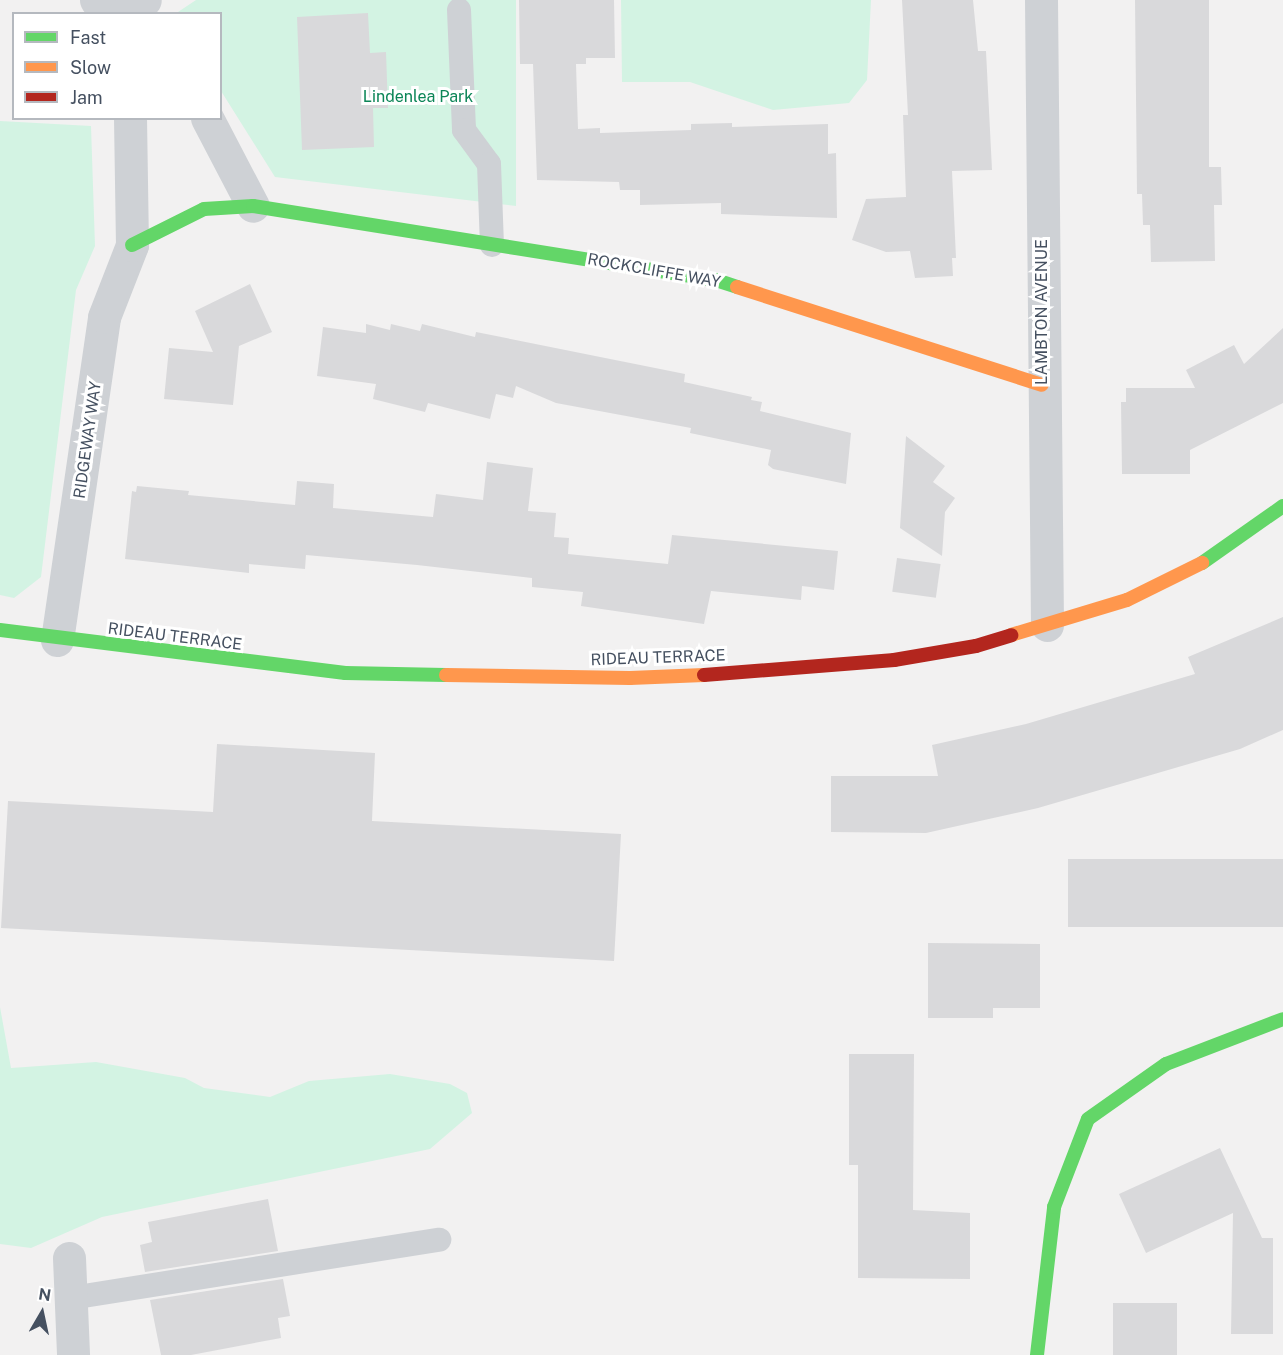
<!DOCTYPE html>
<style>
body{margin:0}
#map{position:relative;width:1283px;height:1355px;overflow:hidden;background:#f2f1f1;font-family:"Public Sans",sans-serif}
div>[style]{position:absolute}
.green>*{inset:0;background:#d3f3e3}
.building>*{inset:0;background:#d9d9db;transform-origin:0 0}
.lane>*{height:24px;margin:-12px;padding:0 12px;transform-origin:12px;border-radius:12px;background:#ced1d5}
.street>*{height:33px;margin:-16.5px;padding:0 16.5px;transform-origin:16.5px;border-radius:16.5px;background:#ced1d5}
.fast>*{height:14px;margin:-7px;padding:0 7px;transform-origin:7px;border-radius:7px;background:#63d668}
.slow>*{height:14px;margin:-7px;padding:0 7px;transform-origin:7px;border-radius:7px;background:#ff974d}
.jam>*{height:14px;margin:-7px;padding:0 7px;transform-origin:7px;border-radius:7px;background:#b3261e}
span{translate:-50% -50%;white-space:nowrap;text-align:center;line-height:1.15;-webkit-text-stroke:6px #fff;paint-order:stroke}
.park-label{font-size:16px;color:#0c8557}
.street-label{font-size:16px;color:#455060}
.legend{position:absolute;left:12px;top:12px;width:210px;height:108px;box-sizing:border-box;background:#fff;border:2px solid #b5b9bf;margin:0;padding:8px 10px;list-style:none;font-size:18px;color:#455060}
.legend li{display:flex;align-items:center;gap:12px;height:30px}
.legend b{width:30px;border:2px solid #b5b9bf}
.north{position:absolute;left:12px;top:1283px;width:60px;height:60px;-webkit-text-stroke:4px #fff;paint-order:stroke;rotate:9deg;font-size:16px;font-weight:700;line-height:24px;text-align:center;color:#455060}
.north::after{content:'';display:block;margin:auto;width:21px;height:27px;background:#455060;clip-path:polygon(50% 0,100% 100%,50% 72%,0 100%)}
</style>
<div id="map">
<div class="green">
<i style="clip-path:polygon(196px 0,516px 0,516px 206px,275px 177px,221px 91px,220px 14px,175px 14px)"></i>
<i style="clip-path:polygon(621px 0,871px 0,867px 80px,849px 103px,773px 110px,690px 82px,622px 82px)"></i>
<i style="clip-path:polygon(0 121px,91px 126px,95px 246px,76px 290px,41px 577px,14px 598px,0 595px)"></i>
<i style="clip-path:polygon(0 1007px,11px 1068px,96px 1062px,185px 1078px,204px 1088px,270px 1097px,309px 1081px,390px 1074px,450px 1084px,467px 1093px,472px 1113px,430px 1149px,102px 1217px,31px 1248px,0 1244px)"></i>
</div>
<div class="building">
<i style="clip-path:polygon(519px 0,614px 0,615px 58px,586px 58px,586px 64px,576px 64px,578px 129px,600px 128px,600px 133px,691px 130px,691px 124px,732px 123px,732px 127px,828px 124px,828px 154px,836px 153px,837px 218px,721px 214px,721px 203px,640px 205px,640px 190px,620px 190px,619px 182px,537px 180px,533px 64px,520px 64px)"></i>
<i style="clip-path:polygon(902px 0,973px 0,978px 51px,986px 51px,992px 170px,952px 171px,956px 258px,952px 258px,953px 276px,915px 278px,910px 251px,886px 252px,852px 240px,866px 199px,906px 197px,903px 115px,908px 115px)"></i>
<i style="clip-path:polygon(1135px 0,1209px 0,1209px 167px,1221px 167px,1222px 205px,1214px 205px,1215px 261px,1151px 262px,1150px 225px,1143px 225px,1142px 194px,1137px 194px)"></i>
<i style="clip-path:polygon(368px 13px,370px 53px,386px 52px,388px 108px,373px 108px,374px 147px,302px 150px,297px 17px)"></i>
<i style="clip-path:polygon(250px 284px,272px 332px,239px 346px,233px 405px,164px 399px,169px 348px,213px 352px,195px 311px)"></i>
<i style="clip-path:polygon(366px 324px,390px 330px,391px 324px,420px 331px,422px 324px,475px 337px,476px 332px,685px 374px,684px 382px,752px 397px,751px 400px,762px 402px,760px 411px,851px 433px,846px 484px,773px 469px,768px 465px,771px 450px,690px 433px,691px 428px,556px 403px,516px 386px,513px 398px,496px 394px,490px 419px,428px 403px,425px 412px,373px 399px,376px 384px,317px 376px,323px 327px,366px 333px)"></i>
<i style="clip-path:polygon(1283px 328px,1283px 403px,1190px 450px,1190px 474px,1122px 474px,1121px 402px,1126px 402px,1126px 388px,1195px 388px,1186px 370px,1234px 345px,1244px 364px)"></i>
<i style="clip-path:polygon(906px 436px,945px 466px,933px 482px,955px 498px,945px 512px,942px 556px,900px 528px)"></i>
<i style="clip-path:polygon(487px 462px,533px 468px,528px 511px,556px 513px,554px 537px,569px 538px,568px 554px,668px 564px,672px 535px,838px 551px,834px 590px,802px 586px,801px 600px,711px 591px,704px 624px,581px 606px,583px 592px,532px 587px,532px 578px,417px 565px,306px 555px,305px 569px,249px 564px,249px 573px,125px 559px,132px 491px,136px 492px,137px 486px,189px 491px,188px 495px,295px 505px,297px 481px,334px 484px,333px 508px,433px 517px,436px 494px,483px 500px)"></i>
<i style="left:897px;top:558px;width:44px;height:34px;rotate:8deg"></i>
<i style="clip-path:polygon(1283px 617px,1283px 730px,1240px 749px,1038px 808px,926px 833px,831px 832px,831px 776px,938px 776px,932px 745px,1026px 724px,1195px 674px,1188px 657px)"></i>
<i style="clip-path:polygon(217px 744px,375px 753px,372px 821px,621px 834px,614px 961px,1px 928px,8px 801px,213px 812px)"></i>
<i style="left:1283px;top:859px;width:68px;height:215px;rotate:90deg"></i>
<i style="clip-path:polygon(928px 943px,1040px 944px,1040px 1008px,993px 1008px,993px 1018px,928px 1018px)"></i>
<i style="clip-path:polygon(849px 1054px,914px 1054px,913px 1210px,970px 1213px,970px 1279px,858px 1278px,858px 1165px,849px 1165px)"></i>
<i style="clip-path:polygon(1220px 1148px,1262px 1238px,1273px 1238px,1273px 1334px,1231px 1334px,1233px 1213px,1146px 1253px,1119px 1194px)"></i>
<i style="clip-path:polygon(268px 1199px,278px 1251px,145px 1272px,140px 1245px,152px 1242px,148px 1222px)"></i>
<i style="clip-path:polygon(283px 1279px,290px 1316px,278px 1318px,281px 1338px,191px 1355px,161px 1355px,150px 1300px)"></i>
<i style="left:1113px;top:1303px;width:64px;height:52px"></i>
</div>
<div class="lane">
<i style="left:459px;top:10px;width:120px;rotate:87.6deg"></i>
<i style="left:464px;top:130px;width:42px;rotate:53.7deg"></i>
<i style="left:489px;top:164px;width:81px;rotate:87.9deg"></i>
<i style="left:71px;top:1298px;width:373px;rotate:-9deg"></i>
</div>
<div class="street">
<i style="left:96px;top:0;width:17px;rotate:54deg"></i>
<i style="left:1041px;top:0;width:625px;rotate:89.45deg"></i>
<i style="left:124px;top:14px;width:25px;rotate:-34deg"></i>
<i style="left:207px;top:118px;width:99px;rotate:62.4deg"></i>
<i style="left:57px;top:640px;width:326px;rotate:-81.7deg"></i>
<i style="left:104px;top:317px;width:77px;rotate:-68.7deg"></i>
<i style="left:132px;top:245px;width:127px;rotate:-90.9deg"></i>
<i style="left:69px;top:1258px;width:97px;rotate:87.6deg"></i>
</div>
<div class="fast">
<i style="left:132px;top:245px;width:80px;rotate:-26.6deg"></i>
<i style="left:204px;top:209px;width:49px;rotate:-3.5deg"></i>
<i style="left:253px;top:206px;width:469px;rotate:9.1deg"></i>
<i style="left:716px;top:280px;width:22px;rotate:18deg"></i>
<i style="left:1202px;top:563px;width:99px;rotate:-35.1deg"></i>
<i style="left:0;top:630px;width:348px;rotate:7.1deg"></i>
<i style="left:345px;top:673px;width:101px;rotate:1.1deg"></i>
<i style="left:1037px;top:1355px;width:149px;rotate:-83.4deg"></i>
<i style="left:1054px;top:1207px;width:94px;rotate:-68.9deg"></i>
<i style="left:1088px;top:1119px;width:95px;rotate:-35.2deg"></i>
<i style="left:1166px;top:1064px;width:125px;rotate:-21deg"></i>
</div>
<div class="slow">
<i style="left:737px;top:287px;width:320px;rotate:17.8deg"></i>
<i style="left:1011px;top:635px;width:121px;rotate:-16.8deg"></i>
<i style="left:1127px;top:600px;width:84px;rotate:-26.3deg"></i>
<i style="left:446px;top:675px;width:184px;rotate:0.9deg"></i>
<i style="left:630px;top:678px;width:74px;rotate:-2.3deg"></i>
</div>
<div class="jam">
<i style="left:704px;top:675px;width:191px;rotate:-4.5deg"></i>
<i style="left:894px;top:660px;width:83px;rotate:-9.7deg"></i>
<i style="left:976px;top:646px;width:37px;rotate:-17deg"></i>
</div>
<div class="park-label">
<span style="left:418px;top:97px">Lindenlea Park</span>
</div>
<div class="street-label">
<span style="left:654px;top:271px;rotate:10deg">ROCKCLIFFE WAY</span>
<span style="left:1042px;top:312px;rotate:-90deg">LAMBTON AVENUE</span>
<span style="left:88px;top:440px;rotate:-82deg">RIDGEWAY WAY</span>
<span style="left:175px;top:637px;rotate:7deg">RIDEAU TERRACE</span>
<span style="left:658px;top:658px;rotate:-2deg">RIDEAU TERRACE</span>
</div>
<ul class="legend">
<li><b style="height:8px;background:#63d668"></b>Fast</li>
<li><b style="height:8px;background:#ff974d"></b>Slow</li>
<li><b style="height:8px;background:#b3261e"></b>Jam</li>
</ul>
<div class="north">N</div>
</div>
